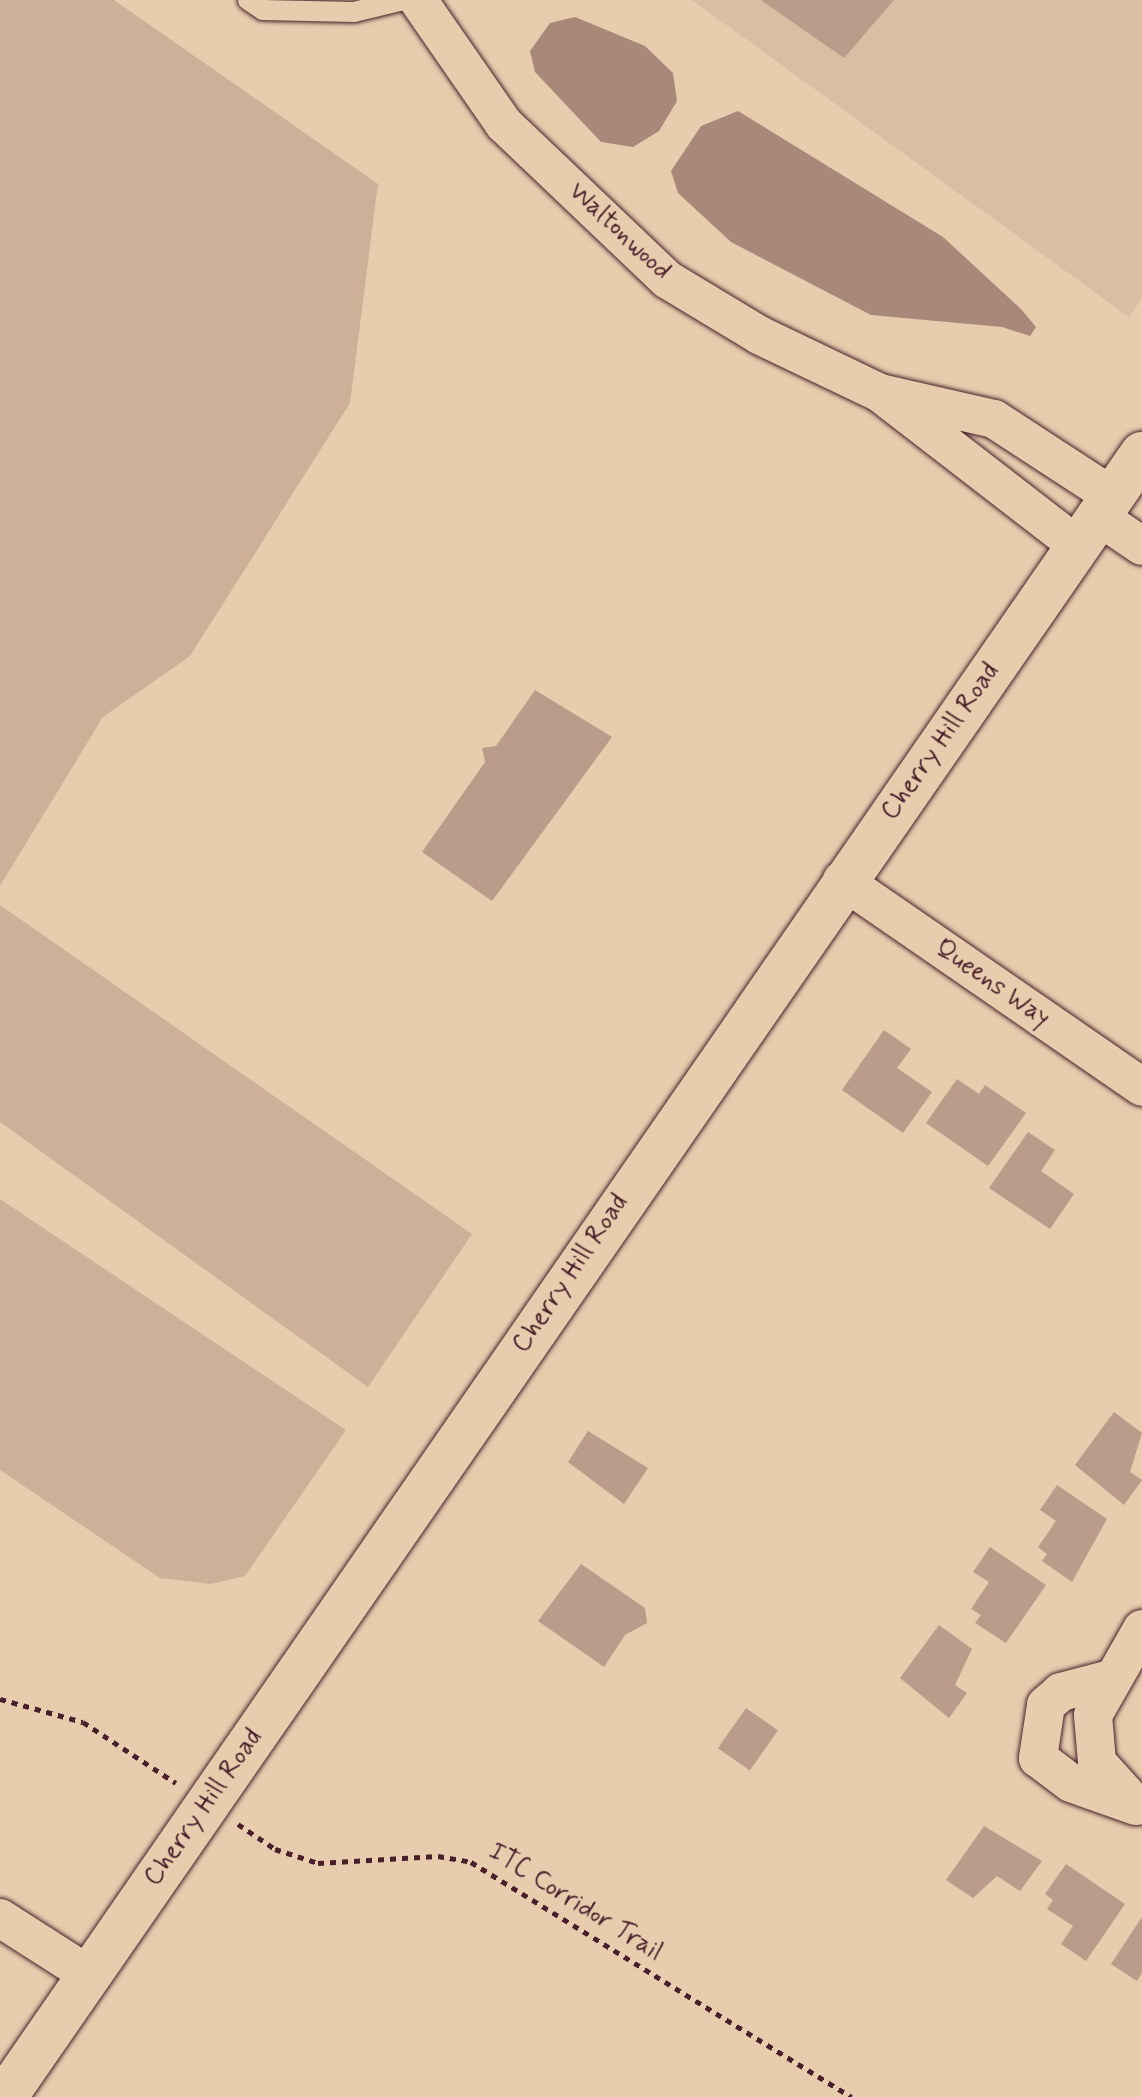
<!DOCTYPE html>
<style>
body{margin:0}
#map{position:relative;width:1142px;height:2097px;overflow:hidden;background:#e7ccae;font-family:Mynerve,sans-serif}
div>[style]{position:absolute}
.built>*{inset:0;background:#dabda3}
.green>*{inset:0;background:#ceb099}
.water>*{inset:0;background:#a9887a}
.building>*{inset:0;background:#bb9b8a;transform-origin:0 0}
.path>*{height:5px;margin-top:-2.5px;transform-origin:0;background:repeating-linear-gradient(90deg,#4a1f2b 0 6px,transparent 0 12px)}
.roads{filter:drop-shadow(0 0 2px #4a1f2b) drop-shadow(0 0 2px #4a1f2b)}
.service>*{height:20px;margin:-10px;padding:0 10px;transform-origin:10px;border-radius:10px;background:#e7ccae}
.minor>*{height:38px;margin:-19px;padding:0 19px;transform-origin:19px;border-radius:19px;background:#e7ccae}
.secondary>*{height:44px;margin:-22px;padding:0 22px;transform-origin:22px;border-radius:22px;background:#e7ccae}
span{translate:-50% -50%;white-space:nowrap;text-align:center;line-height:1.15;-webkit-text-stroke:6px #e7ccae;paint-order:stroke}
.street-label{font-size:26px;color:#4a1f2b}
</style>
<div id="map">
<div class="built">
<i style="clip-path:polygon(692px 0,1142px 0,1142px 298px,1129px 317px)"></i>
</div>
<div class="green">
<i style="clip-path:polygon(0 0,114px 0,378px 184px,350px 403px,190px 656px,103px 717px,0 886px)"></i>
<i style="clip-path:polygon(0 905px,472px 1234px,368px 1387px,0 1122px)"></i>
<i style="clip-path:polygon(0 1199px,346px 1430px,245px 1576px,211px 1584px,160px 1578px,0 1470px)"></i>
</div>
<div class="water">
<i style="clip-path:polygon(575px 17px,645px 46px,673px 73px,677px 101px,659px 131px,633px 147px,601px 142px,535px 72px,530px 51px,550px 23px)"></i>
<i style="clip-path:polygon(738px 111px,943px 237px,1021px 309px,1036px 327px,1030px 336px,1002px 327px,871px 315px,731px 242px,678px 193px,671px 171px,701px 126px)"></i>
</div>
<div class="building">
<i style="clip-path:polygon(761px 0,894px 0,844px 58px)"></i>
<i style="clip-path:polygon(535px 690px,612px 737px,492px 901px,422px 852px,485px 762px,482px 748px,496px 746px)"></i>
<i style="clip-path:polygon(884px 1030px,911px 1049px,897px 1068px,932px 1092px,903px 1133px,842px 1090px)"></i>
<i style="clip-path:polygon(957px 1079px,979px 1094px,985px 1085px,1026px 1113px,988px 1166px,926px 1123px)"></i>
<i style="clip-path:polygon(1028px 1132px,1055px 1150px,1041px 1171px,1074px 1194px,1050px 1229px,989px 1188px)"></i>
<i style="clip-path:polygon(1114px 1412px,1142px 1433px,1130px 1472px,1142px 1480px,1124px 1505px,1075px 1465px)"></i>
<i style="clip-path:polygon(588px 1431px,648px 1468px,624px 1504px,568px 1462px)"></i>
<i style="clip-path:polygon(1057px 1485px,1107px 1519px,1072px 1582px,1042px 1561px,1047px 1554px,1038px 1547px,1056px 1521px,1040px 1510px)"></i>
<i style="clip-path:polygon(990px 1547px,1046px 1585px,1006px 1643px,975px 1623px,981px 1615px,971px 1609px,989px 1582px,973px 1572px)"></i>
<i style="clip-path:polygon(581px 1564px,645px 1608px,647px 1623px,625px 1635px,604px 1667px,538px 1621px)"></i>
<i style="clip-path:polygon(939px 1625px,972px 1649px,955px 1685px,967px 1693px,949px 1718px,900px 1678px)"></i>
<i style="left:746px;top:1708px;width:39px;height:49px;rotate:35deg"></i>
<i style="clip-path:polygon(984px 1826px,1042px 1861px,1020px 1891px,997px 1876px,973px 1898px,946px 1880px)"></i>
<i style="clip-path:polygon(1066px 1864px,1125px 1904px,1086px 1961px,1061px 1944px,1073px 1926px,1047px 1909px,1053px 1900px,1045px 1894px)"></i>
<i style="clip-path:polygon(1142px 1917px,1142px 1973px,1137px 1981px,1111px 1964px)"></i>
</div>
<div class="path">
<i style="left:0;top:1699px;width:86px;rotate:15.5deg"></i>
<i style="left:83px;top:1722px;width:111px;rotate:33.3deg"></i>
<i style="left:238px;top:1824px;width:45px;rotate:34deg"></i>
<i style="left:275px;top:1849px;width:45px;rotate:18deg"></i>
<i style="left:318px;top:1863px;width:120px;rotate:-3.3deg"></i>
<i style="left:438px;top:1856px;width:34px;rotate:10deg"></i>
<i style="left:471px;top:1862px;width:447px;rotate:31.7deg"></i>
</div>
<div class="roads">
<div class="service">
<i style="left:248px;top:0;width:18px;rotate:34deg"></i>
<i style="left:263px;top:10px;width:91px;rotate:1.3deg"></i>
<i style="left:354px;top:12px;width:51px;rotate:-13.5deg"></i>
</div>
<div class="minor">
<i style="left:418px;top:0;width:151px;rotate:55.3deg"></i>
<i style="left:504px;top:124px;width:226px;rotate:43.6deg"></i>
<i style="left:668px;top:280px;width:106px;rotate:31.1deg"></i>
<i style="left:759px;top:335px;width:134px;rotate:25.6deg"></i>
<i style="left:1098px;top:516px;width:53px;rotate:34.3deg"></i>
<i style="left:1078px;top:546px;width:250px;rotate:-142.3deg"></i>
<i style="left:880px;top:393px;width:117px;rotate:12.8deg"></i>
<i style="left:994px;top:419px;width:141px;rotate:33.1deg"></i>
<i style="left:842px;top:880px;width:364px;rotate:34.6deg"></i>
<i style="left:1107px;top:1680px;width:48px;rotate:165.4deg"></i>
<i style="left:1061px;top:1692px;width:20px;rotate:139deg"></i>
<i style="left:1046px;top:1705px;width:54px;rotate:98.6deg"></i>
<i style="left:1038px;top:1758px;width:41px;rotate:37.1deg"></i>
<i style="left:1071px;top:1783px;width:69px;rotate:19.5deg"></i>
<i style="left:1133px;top:1802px;width:54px;rotate:-132deg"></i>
<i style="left:1097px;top:1762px;width:47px;rotate:-94.9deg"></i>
<i style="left:1093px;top:1715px;width:99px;rotate:-60.3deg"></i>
<i style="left:0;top:1918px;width:106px;rotate:32.6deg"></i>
</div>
<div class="secondary">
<i style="left:5px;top:2097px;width:1998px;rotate:-55.32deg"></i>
</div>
</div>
<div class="street-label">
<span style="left:619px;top:232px;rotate:43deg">Waltonwood</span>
<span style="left:941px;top:742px;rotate:-55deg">Cherry Hill Road</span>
<span style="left:992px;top:984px;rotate:35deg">Queens Way</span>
<span style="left:571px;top:1274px;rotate:-56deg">Cherry Hill Road</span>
<span style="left:204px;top:1808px;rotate:-55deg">Cherry Hill Road</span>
<span style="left:575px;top:1903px;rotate:32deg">ITC Corridor Trail</span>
</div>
</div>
